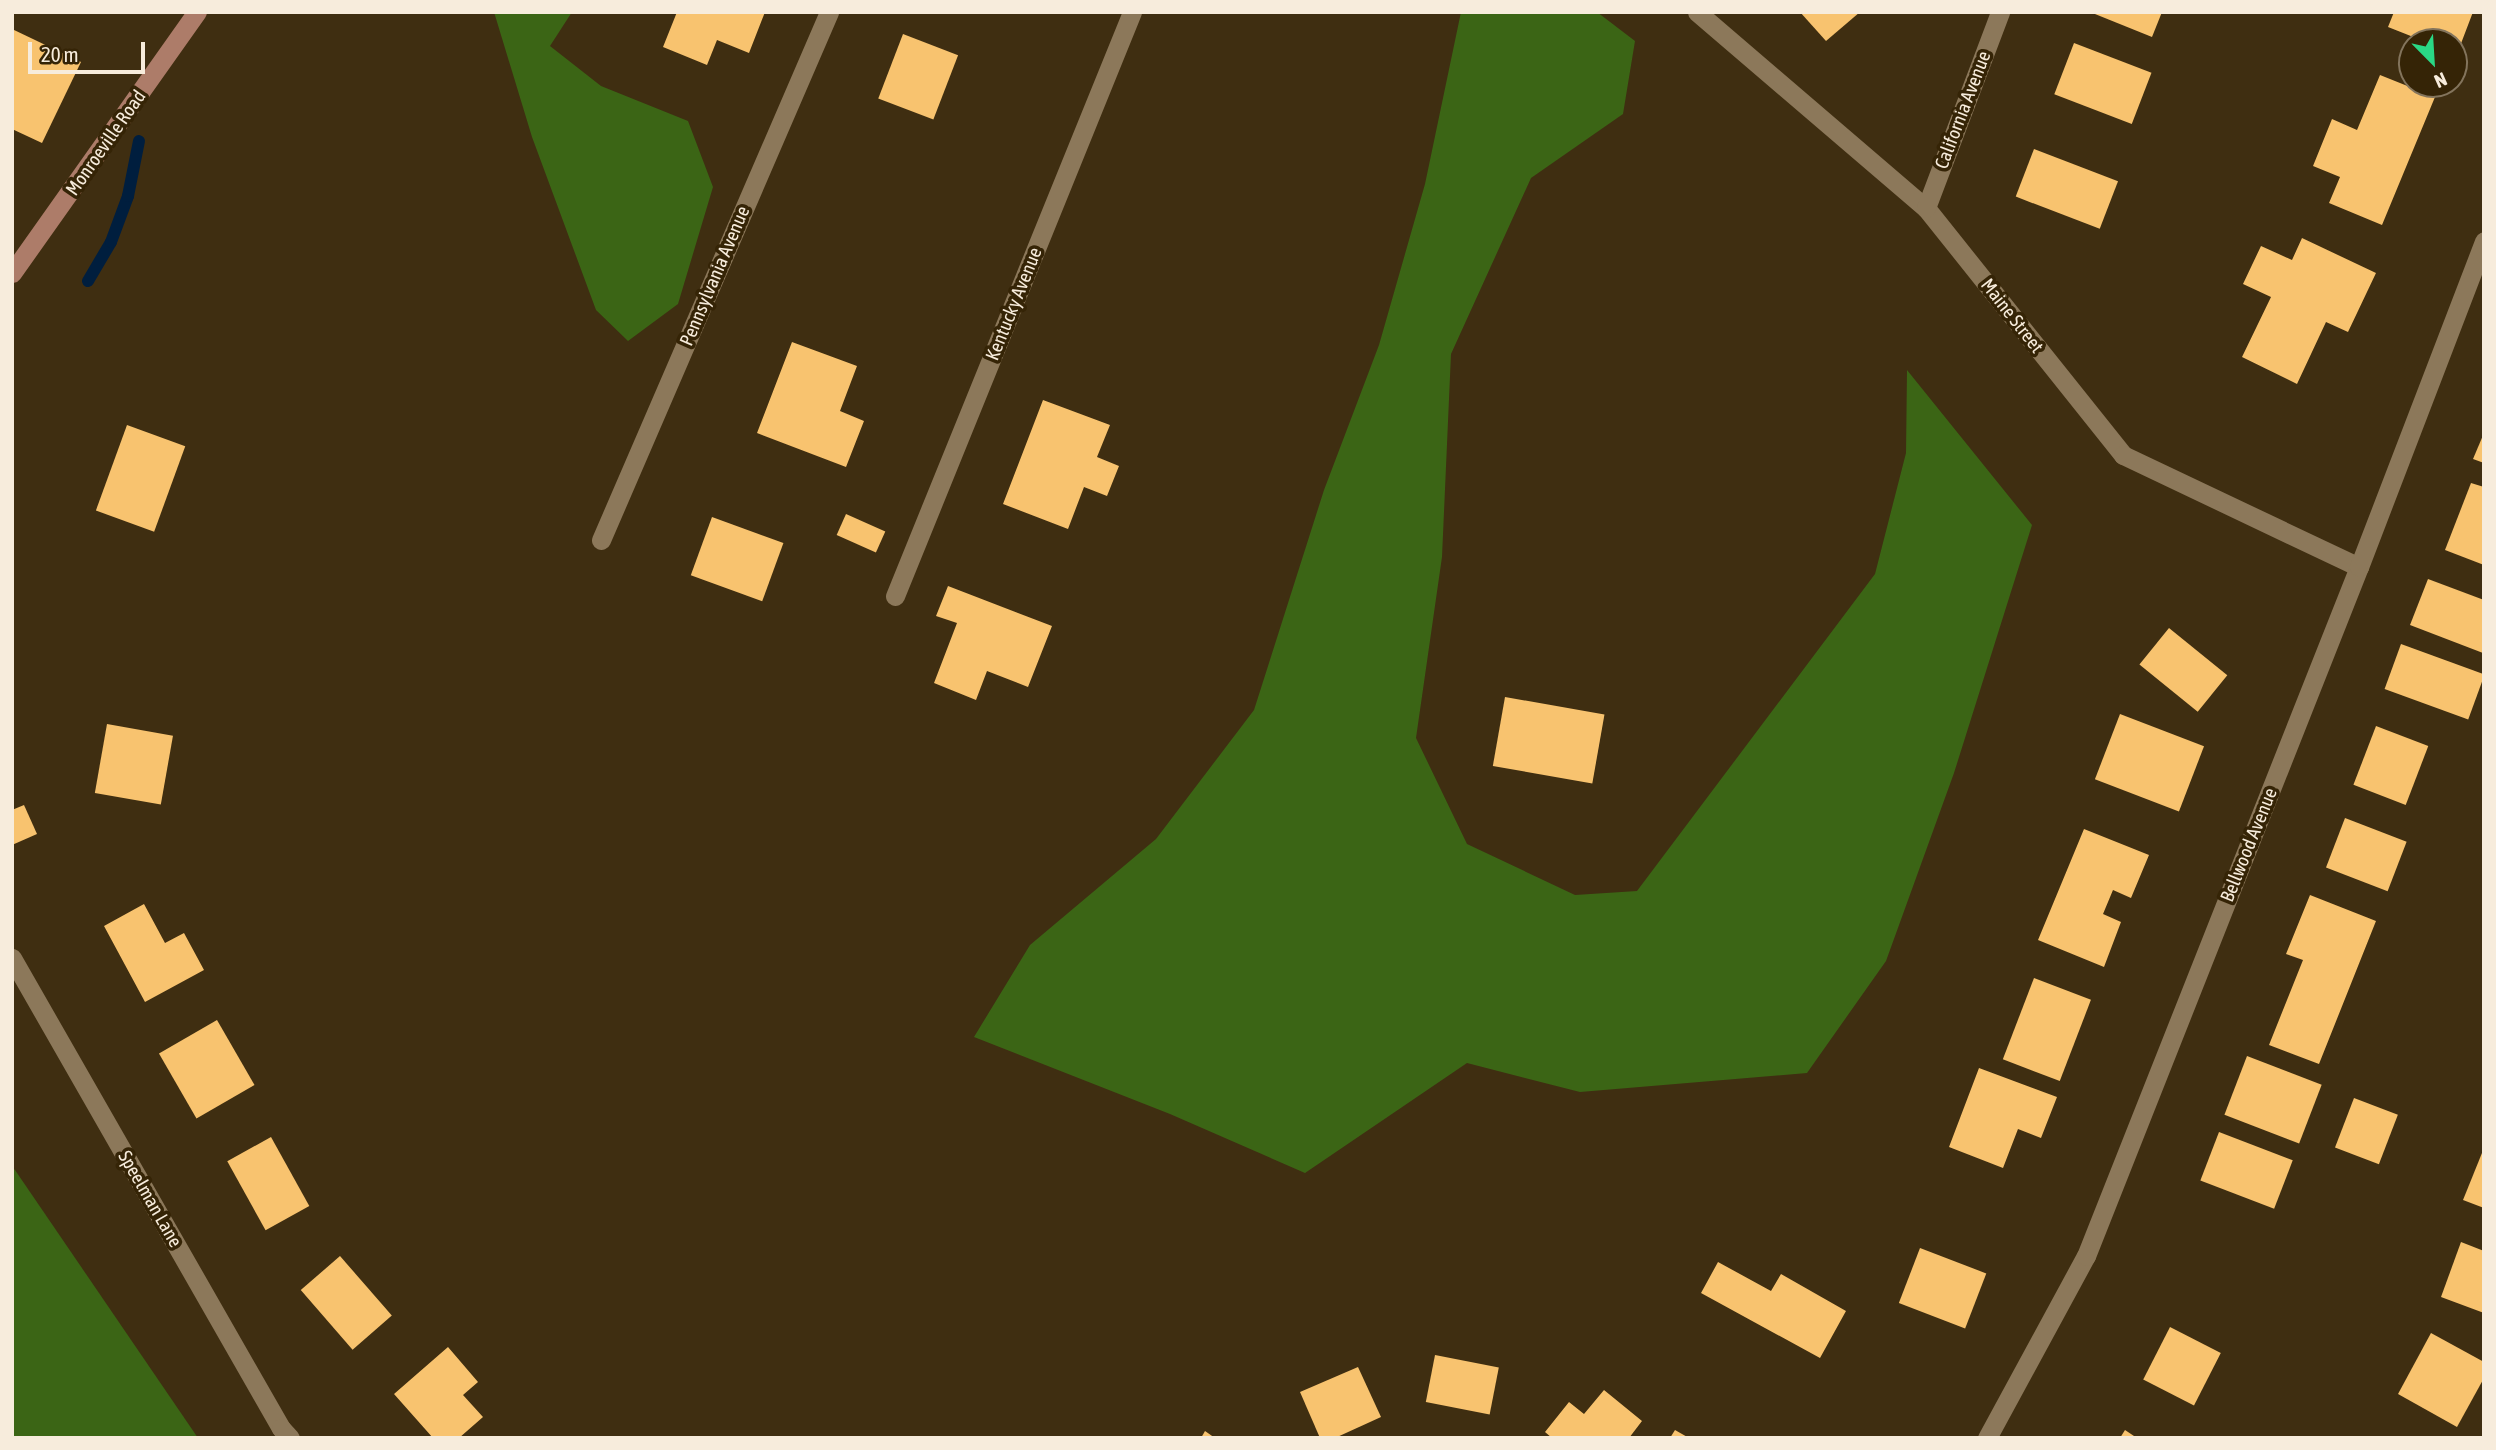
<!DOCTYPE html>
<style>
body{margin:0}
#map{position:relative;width:2496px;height:1450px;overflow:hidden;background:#3f2e11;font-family:"Asap Condensed",sans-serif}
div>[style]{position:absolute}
.forest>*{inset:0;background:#3b6515}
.stream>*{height:12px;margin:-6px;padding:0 6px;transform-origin:6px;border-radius:6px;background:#001e3e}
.building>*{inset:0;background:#f8c36f;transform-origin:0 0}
.minor>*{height:19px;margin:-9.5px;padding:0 9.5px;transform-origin:9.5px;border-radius:9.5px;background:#8c785a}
.tertiary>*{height:19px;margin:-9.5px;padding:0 9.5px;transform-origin:9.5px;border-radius:9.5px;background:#8c785a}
.secondary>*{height:19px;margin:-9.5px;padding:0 9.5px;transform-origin:9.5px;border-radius:9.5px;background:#ad7c69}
span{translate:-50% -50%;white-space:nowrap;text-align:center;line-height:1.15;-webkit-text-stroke:7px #352406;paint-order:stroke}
.street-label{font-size:19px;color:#f7ecdc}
.frame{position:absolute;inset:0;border:14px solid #f7ecdc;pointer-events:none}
.north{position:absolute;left:2398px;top:28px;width:70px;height:70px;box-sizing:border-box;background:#352406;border:2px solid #83745c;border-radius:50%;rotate:156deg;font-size:19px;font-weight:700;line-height:28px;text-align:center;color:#f7ecdc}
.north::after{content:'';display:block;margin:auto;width:24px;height:32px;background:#2ad885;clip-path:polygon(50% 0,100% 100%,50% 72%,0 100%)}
.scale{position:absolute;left:28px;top:42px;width:117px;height:32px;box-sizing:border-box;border:4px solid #f7ecdc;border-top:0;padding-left:9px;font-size:21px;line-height:24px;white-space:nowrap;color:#f7ecdc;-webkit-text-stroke:5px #352406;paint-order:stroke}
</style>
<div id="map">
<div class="forest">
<i style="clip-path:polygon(494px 12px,572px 12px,550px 46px,601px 86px,688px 121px,713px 187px,678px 304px,628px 341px,596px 310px,532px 137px)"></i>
<i style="clip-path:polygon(1461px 12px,1597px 12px,1635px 41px,1623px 114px,1531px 178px,1451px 354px,1442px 557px,1416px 738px,1467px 844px,1575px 895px,1637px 891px,1875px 574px,1906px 453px,1907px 370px,2032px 525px,1954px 773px,1886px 961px,1807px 1073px,1580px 1092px,1467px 1063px,1305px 1173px,1170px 1114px,974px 1037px,1030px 945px,1156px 839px,1254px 710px,1324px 490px,1379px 345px,1425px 184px)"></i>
<i style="clip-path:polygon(12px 1167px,15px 1170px,198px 1438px,12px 1438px)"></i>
</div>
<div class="stream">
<i style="left:88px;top:281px;width:45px;rotate:-59.5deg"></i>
<i style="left:111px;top:242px;width:49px;rotate:-69.7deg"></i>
<i style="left:128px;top:196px;width:56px;rotate:-78.7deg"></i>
</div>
<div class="building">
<i style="clip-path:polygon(677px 12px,765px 12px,749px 53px,717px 40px,707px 65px,663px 47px)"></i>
<i style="clip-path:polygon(1800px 12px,1860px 12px,1826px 41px)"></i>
<i style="clip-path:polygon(2090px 12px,2162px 12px,2152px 37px)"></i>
<i style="clip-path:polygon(2394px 12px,2473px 12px,2457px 54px,2454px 53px,2454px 42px,2426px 42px,2388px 27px)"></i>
<i style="clip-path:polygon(12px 29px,81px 62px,42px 143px,12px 129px)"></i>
<i style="left:903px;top:34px;width:59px;height:69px;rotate:21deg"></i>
<i style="left:2074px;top:43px;width:83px;height:55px;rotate:21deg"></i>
<i style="clip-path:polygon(2380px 75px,2435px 97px,2382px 225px,2329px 203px,2340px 177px,2313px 166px,2332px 119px,2357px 130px)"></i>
<i style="left:2034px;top:149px;width:90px;height:51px;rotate:21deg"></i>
<i style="clip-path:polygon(2302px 238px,2376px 273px,2348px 332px,2326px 322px,2297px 384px,2242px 357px,2271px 297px,2243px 284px,2261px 246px,2292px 260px)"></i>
<i style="clip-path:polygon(792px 342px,857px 366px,840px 411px,864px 421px,846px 467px,757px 433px)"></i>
<i style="clip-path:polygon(1043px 400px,1110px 425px,1097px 457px,1119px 466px,1107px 496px,1084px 487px,1068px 529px,1003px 504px)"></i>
<i style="left:127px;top:425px;width:62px;height:91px;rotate:20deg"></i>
<i style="clip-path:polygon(2484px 433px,2484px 463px,2473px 459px)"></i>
<i style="clip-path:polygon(2471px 483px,2484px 487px,2484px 565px,2445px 550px)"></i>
<i style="left:846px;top:514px;width:43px;height:23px;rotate:24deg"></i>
<i style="left:712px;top:517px;width:76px;height:62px;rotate:20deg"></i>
<i style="clip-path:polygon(2428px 579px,2484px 600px,2483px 653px,2410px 625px)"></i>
<i style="clip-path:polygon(948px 586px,1052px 626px,1028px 687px,987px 671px,976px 700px,934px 683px,957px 623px,936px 616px)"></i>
<i style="left:2169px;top:628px;width:75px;height:47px;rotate:39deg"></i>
<i style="left:2401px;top:644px;width:89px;height:48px;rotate:20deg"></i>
<i style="left:1505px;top:697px;width:101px;height:70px;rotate:10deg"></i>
<i style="left:2120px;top:714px;width:90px;height:70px;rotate:21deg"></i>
<i style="left:107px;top:724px;width:67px;height:70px;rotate:10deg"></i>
<i style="left:2376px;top:726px;width:56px;height:63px;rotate:21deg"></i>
<i style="clip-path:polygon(24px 805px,37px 834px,12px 845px,12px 810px)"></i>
<i style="left:2345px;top:818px;width:66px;height:53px;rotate:21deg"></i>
<i style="clip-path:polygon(2084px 829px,2149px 855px,2131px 898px,2113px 890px,2103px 914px,2121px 922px,2104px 967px,2038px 940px)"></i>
<i style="clip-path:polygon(2310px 895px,2376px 921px,2319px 1064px,2269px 1045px,2303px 960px,2286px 954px)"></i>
<i style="clip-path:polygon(144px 904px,165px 943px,184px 933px,204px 970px,145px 1002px,104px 926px)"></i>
<i style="left:2034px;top:978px;width:61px;height:87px;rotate:21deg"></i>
<i style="left:217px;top:1020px;width:75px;height:67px;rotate:60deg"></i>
<i style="left:2247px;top:1056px;width:80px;height:63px;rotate:21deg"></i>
<i style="clip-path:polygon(1979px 1068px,2057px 1097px,2041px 1138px,2018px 1129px,2003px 1168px,1949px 1147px)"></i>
<i style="left:2354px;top:1098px;width:47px;height:53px;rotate:21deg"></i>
<i style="left:2219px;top:1132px;width:79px;height:52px;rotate:21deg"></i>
<i style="left:271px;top:1137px;width:79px;height:50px;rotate:61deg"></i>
<i style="clip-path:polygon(2484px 1148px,2484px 1208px,2463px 1200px)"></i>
<i style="clip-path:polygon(2461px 1242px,2484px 1251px,2484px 1313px,2441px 1297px)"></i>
<i style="left:1920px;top:1248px;width:71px;height:59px;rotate:21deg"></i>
<i style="left:340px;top:1256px;width:79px;height:52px;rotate:49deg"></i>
<i style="clip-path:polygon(1718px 1262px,1771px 1291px,1781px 1274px,1846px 1311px,1820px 1358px,1701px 1293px)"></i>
<i style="left:2170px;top:1327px;width:57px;height:59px;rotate:27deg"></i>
<i style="clip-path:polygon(2431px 1333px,2484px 1362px,2484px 1378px,2457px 1427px,2398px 1394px)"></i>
<i style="clip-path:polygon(448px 1347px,478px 1382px,463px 1395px,483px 1417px,459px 1438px,433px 1438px,394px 1394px)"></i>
<i style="left:1435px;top:1355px;width:65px;height:48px;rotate:11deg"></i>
<i style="clip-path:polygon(1358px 1367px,1381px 1417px,1335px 1438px,1320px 1438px,1300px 1392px)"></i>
<i style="clip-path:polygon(1604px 1390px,1642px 1421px,1629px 1438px,1552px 1438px,1545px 1432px,1569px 1402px,1584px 1414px)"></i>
<i style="clip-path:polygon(1675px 1430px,1689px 1438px,1670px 1438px)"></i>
<i style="clip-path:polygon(2125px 1430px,2137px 1438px,2120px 1438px)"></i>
<i style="clip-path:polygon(1205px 1431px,1215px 1438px,1201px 1438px)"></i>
</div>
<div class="minor">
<i style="left:1697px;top:12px;width:301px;rotate:40.6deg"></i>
<i style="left:1926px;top:208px;width:316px;rotate:51.4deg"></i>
<i style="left:2123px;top:455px;width:261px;rotate:25.4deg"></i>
<i style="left:1926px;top:208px;width:210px;rotate:-69.3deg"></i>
<i style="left:601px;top:540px;width:575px;rotate:-66.64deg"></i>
<i style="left:895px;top:596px;width:630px;rotate:-67.91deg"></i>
<i style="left:1987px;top:1438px;width:207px;rotate:-61.5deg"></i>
<i style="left:2086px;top:1256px;width:741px;rotate:-68.39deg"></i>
<i style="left:2359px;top:567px;width:349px;rotate:-69deg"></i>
</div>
<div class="tertiary">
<i style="left:12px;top:958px;width:542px;rotate:60.22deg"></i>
<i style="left:281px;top:1428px;width:13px;rotate:48deg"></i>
</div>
<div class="secondary">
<i style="left:12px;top:273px;width:320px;rotate:-54.7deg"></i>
</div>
<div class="street-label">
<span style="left:1963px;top:110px;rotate:-69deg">California Avenue</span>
<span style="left:106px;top:143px;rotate:-55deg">Monroeville Road</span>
<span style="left:715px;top:276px;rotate:-67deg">Pennsylvania Avenue</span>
<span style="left:1014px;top:304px;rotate:-68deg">Kentucky Avenue</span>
<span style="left:2012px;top:316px;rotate:52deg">Maine Street</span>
<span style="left:2249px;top:845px;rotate:-68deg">Bellwood Avenue</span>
<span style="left:150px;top:1199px;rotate:60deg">Speelman Lane</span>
</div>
<div class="frame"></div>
<div class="north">N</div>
<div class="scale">20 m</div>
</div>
